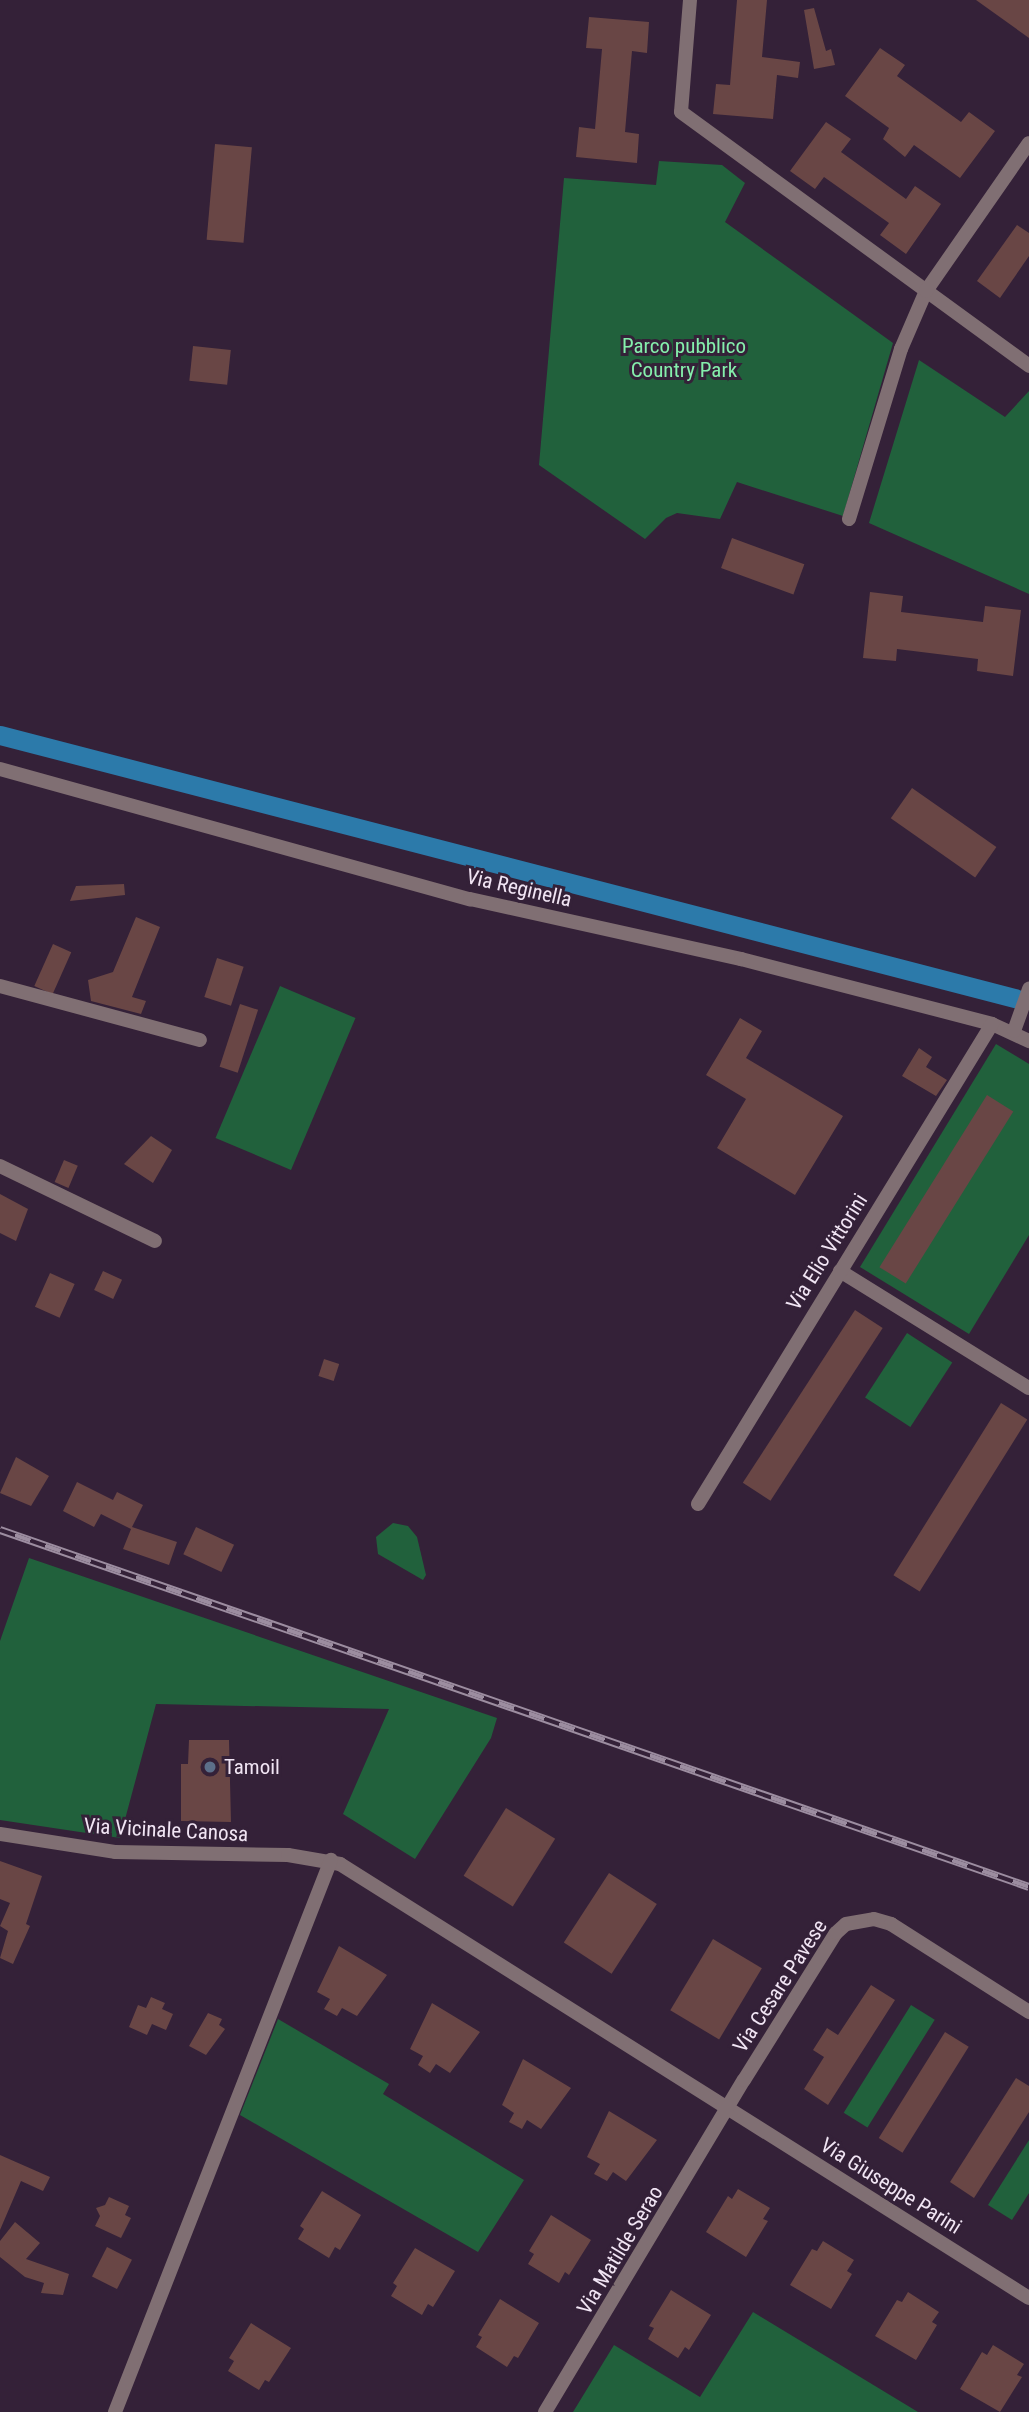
<!DOCTYPE html>
<style>
body{margin:0}
#map{position:relative;width:1029px;height:2412px;overflow:hidden;background:#342138;font-family:"Roboto Condensed",sans-serif}
div>[style]{position:absolute}
.green>*{inset:0;background:#21613c;transform-origin:0 0}
.canal>*{height:19px;margin:-9.5px;padding:0 9.5px;transform-origin:9.5px;border-radius:9.5px;background:#2c7aaa}
.building>*{inset:0;background:#694645;transform-origin:0 0}
.minor>*{height:14px;margin:-7px;padding:0 7px;transform-origin:7px;border-radius:7px;background:#806f73}
.rail>*{height:8px;margin-top:-4px;transform-origin:0;background:repeating-linear-gradient(90deg,#342138 0 16px,#9c8da0 0 32px);box-sizing:border-box;border-block:2px solid #9c8da0}
.dots>*{width:19px;height:19px;translate:-50% -50%;box-sizing:border-box;border:4px solid #342138;border-radius:50%}
span{translate:-50% -50%;white-space:nowrap;text-align:center;line-height:1.15;-webkit-text-stroke:6px #342138;paint-order:stroke}
.park-label{font-size:21px;color:#85efac}
.street-label{font-size:21px;color:#f1e5f4}
.poi-label{font-size:21px;color:#f1e5f4}
.left{translate:0 -50%;text-align:left}
</style>
<div id="map">
<div class="green">
<i style="clip-path:polygon(659px 161px,722px 165px,745px 183px,725px 222px,893px 343px,843px 516px,737px 482px,720px 519px,677px 513px,666px 518px,645px 539px,539px 465px,564px 178px,656px 185px)"></i>
<i style="clip-path:polygon(919px 360px,1005px 417px,1029px 391px,1029px 594px,869px 523px)"></i>
<i style="left:280px;top:986px;width:82px;height:165px;rotate:23deg"></i>
<i style="clip-path:polygon(996px 1044px,1029px 1064px,1029px 1235px,969px 1334px,860px 1267px)"></i>
<i style="left:907px;top:1333px;width:54px;height:77px;rotate:33deg"></i>
<i style="clip-path:polygon(393px 1523px,408px 1526px,417px 1537px,426px 1575px,423px 1580px,378px 1554px,376px 1537px)"></i>
<i style="clip-path:polygon(29px 1558px,497px 1718px,491px 1738px,415px 1859px,343px 1814px,389px 1709px,156px 1704px,120px 1838px,0 1820px,0 1641px)"></i>
<i style="left:911px;top:2005px;width:28px;height:127px;rotate:32deg"></i>
<i style="clip-path:polygon(278px 2019px,389px 2084px,383px 2094px,524px 2180px,478px 2252px,240px 2115px)"></i>
<i style="clip-path:polygon(1029px 2140px,1029px 2193px,1012px 2220px,988px 2205px)"></i>
<i style="clip-path:polygon(753px 2312px,918px 2412px,573px 2412px,614px 2345px,700px 2397px)"></i>
</div>
<div class="canal">
<i style="left:0;top:735px;width:1049px;rotate:14.53deg"></i>
</div>
<div class="building">
<i style="clip-path:polygon(737px 0,767px 0,762px 57px,800px 62px,798px 78px,777px 75px,773px 119px,713px 114px,716px 84px,730px 85px)"></i>
<i style="clip-path:polygon(976px 0,1029px 0,1029px 38px)"></i>
<i style="clip-path:polygon(814px 8px,826px 51px,831px 49px,835px 65px,814px 69px,804px 10px)"></i>
<i style="clip-path:polygon(589px 17px,649px 22px,647px 53px,632px 51px,625px 132px,639px 134px,637px 163px,576px 157px,579px 127px,595px 129px,602px 49px,586px 48px)"></i>
<i style="clip-path:polygon(880px 48px,905px 65px,897px 76px,961px 122px,969px 112px,995px 131px,960px 178px,914px 145px,905px 157px,883px 139px,889px 128px,845px 96px)"></i>
<i style="clip-path:polygon(826px 122px,851px 139px,841px 152px,906px 199px,915px 186px,941px 204px,906px 254px,880px 235px,889px 223px,824px 177px,815px 189px,790px 171px)"></i>
<i style="left:215px;top:144px;width:37px;height:96px;rotate:5deg"></i>
<i style="clip-path:polygon(1017px 225px,1029px 233px,1029px 256px,1000px 298px,977px 281px)"></i>
<i style="left:193px;top:346px;width:38px;height:35px;rotate:6deg"></i>
<i style="left:732px;top:538px;width:77px;height:32px;rotate:20deg"></i>
<i style="clip-path:polygon(870px 592px,903px 596px,901px 612px,983px 622px,985px 606px,1021px 610px,1013px 676px,977px 671px,978px 659px,897px 649px,896px 661px,863px 658px)"></i>
<i style="left:912px;top:788px;width:103px;height:37px;rotate:35deg"></i>
<i style="clip-path:polygon(124px 884px,125px 895px,70px 901px,76px 886px)"></i>
<i style="clip-path:polygon(136px 917px,160px 927px,132px 997px,146px 1001px,141px 1014px,91px 1001px,88px 980px,113px 972px)"></i>
<i style="left:53px;top:944px;width:20px;height:46px;rotate:24deg"></i>
<i style="left:217px;top:958px;width:28px;height:41px;rotate:18deg"></i>
<i style="left:240px;top:1004px;width:19px;height:66px;rotate:18deg"></i>
<i style="clip-path:polygon(740px 1018px,762px 1031px,746px 1058px,843px 1116px,795px 1195px,717px 1148px,746px 1099px,706px 1075px)"></i>
<i style="clip-path:polygon(919px 1048px,932px 1057px,926px 1067px,947px 1080px,936px 1096px,902px 1076px)"></i>
<i style="left:987px;top:1095px;width:31px;height:203px;rotate:32deg"></i>
<i style="clip-path:polygon(151px 1136px,172px 1150px,153px 1183px,124px 1164px)"></i>
<i style="left:64px;top:1160px;width:15px;height:24px;rotate:23deg"></i>
<i style="clip-path:polygon(0 1194px,28px 1209px,16px 1241px,0 1233px)"></i>
<i style="left:103px;top:1271px;width:21px;height:21px;rotate:25deg"></i>
<i style="left:50px;top:1273px;width:27px;height:37px;rotate:24deg"></i>
<i style="left:855px;top:1310px;width:33px;height:206px;rotate:33deg"></i>
<i style="left:324px;top:1359px;width:16px;height:18px;rotate:18deg"></i>
<i style="left:1001px;top:1403px;width:31px;height:203px;rotate:32deg"></i>
<i style="clip-path:polygon(16px 1457px,49px 1476px,31px 1506px,0 1493px)"></i>
<i style="clip-path:polygon(77px 1482px,113px 1500px,117px 1492px,143px 1505px,132px 1527px,177px 1542px,169px 1565px,123px 1549px,131px 1529px,101px 1514px,94px 1527px,63px 1511px)"></i>
<i style="left:196px;top:1527px;width:42px;height:30px;rotate:25deg"></i>
<i style="clip-path:polygon(189px 1740px,229px 1740px,231px 1822px,181px 1821px,181px 1764px,188px 1764px)"></i>
<i style="left:506px;top:1808px;width:58px;height:80px;rotate:32deg"></i>
<i style="clip-path:polygon(0 1861px,42px 1876px,26px 1924px,30px 1926px,13px 1964px,0 1958px,8px 1931px,0 1926px,10px 1903px,0 1899px)"></i>
<i style="left:609px;top:1873px;width:57px;height:83px;rotate:33deg"></i>
<i style="left:713px;top:1939px;width:57px;height:83px;rotate:31deg"></i>
<i style="clip-path:polygon(339px 1946px,387px 1975px,357px 2016px,342px 2008px,337px 2016px,324px 2009px,330px 1999px,317px 1992px)"></i>
<i style="clip-path:polygon(871px 1985px,895px 2000px,828px 2105px,804px 2089px,824px 2057px,813px 2050px,827px 2028px,838px 2035px)"></i>
<i style="clip-path:polygon(151px 1997px,165px 2003px,162px 2009px,173px 2014px,166px 2030px,152px 2024px,147px 2035px,129px 2027px,138px 2005px,146px 2008px)"></i>
<i style="clip-path:polygon(432px 2003px,480px 2032px,450px 2073px,436px 2064px,430px 2073px,418px 2065px,423px 2056px,410px 2049px)"></i>
<i style="clip-path:polygon(208px 2013px,222px 2019px,219px 2025px,225px 2029px,206px 2055px,189px 2046px)"></i>
<i style="left:945px;top:2032px;width:28px;height:125px;rotate:32deg"></i>
<i style="clip-path:polygon(523px 2059px,571px 2088px,541px 2129px,527px 2120px,522px 2129px,509px 2122px,514px 2113px,502px 2105px)"></i>
<i style="clip-path:polygon(1016px 2078px,1029px 2086px,1029px 2112px,974px 2198px,950px 2182px)"></i>
<i style="clip-path:polygon(609px 2111px,657px 2140px,626px 2181px,613px 2172px,607px 2181px,594px 2174px,600px 2164px,587px 2157px)"></i>
<i style="clip-path:polygon(0 2155px,50px 2177px,43px 2191px,21px 2181px,0 2230px)"></i>
<i style="clip-path:polygon(738px 2189px,770px 2208px,763px 2219px,768px 2221px,746px 2257px,706px 2232px,728px 2196px,732px 2199px)"></i>
<i style="clip-path:polygon(322px 2191px,361px 2215px,340px 2250px,335px 2247px,329px 2258px,298px 2239px,304px 2229px,300px 2226px)"></i>
<i style="clip-path:polygon(109px 2197px,129px 2206px,125px 2215px,131px 2218px,121px 2238px,95px 2226px,100px 2216px,96px 2208px,105px 2205px)"></i>
<i style="clip-path:polygon(551px 2215px,591px 2240px,569px 2275px,565px 2272px,559px 2283px,528px 2264px,534px 2254px,529px 2251px)"></i>
<i style="clip-path:polygon(15px 2222px,40px 2243px,26px 2259px,69px 2274px,63px 2295px,41px 2293px,44px 2283px,25px 2277px,0 2257px,0 2241px)"></i>
<i style="clip-path:polygon(823px 2241px,854px 2260px,847px 2271px,852px 2274px,831px 2309px,790px 2285px,812px 2249px,817px 2251px)"></i>
<i style="left:107px;top:2247px;width:28px;height:33px;rotate:27deg"></i>
<i style="clip-path:polygon(415px 2248px,455px 2271px,433px 2307px,428px 2304px,422px 2315px,391px 2296px,397px 2286px,393px 2283px)"></i>
<i style="clip-path:polygon(671px 2290px,711px 2315px,689px 2350px,685px 2347px,678px 2358px,648px 2339px,654px 2328px,649px 2326px)"></i>
<i style="clip-path:polygon(908px 2292px,939px 2312px,932px 2322px,937px 2325px,916px 2360px,875px 2336px,897px 2300px,902px 2302px)"></i>
<i style="clip-path:polygon(500px 2299px,539px 2323px,518px 2358px,514px 2356px,507px 2367px,476px 2347px,482px 2337px,478px 2335px)"></i>
<i style="clip-path:polygon(251px 2323px,291px 2348px,269px 2382px,265px 2380px,259px 2390px,228px 2371px,234px 2361px,229px 2358px)"></i>
<i style="clip-path:polygon(993px 2345px,1024px 2364px,1017px 2375px,1022px 2377px,1000px 2412px,960px 2389px,982px 2352px,987px 2355px)"></i>
</div>
<div class="minor">
<i style="left:690px;top:0;width:112px;rotate:94.6deg"></i>
<i style="left:681px;top:112px;width:431px;rotate:36.1deg"></i>
<i style="left:849px;top:519px;width:178px;rotate:-73deg"></i>
<i style="left:901px;top:349px;width:63px;rotate:-66.7deg"></i>
<i style="left:926px;top:291px;width:180px;rotate:-55.2deg"></i>
<i style="left:0;top:769px;width:488px;rotate:15.5deg"></i>
<i style="left:470px;top:899px;width:278px;rotate:12.5deg"></i>
<i style="left:741px;top:959px;width:259px;rotate:14.5deg"></i>
<i style="left:992px;top:1024px;width:41px;rotate:24.7deg"></i>
<i style="left:0;top:986px;width:207px;rotate:15.1deg"></i>
<i style="left:1014px;top:1031px;width:45px;rotate:-70.3deg"></i>
<i style="left:0;top:1166px;width:172px;rotate:25.8deg"></i>
<i style="left:840px;top:1271px;width:222px;rotate:31.8deg"></i>
<i style="left:698px;top:1504px;width:563px;rotate:-58.51deg"></i>
<i style="left:0;top:1834px;width:116px;rotate:8.9deg"></i>
<i style="left:115px;top:1852px;width:173px;rotate:1deg"></i>
<i style="left:288px;top:1855px;width:53px;rotate:9.8deg"></i>
<i style="left:340px;top:1864px;width:814px;rotate:32.21deg"></i>
<i style="left:115px;top:2412px;width:593px;rotate:-68.63deg"></i>
<i style="left:545px;top:2412px;width:387px;rotate:-59.1deg"></i>
<i style="left:744px;top:2080px;width:173px;rotate:-58deg"></i>
<i style="left:836px;top:1933px;width:13px;rotate:-42deg"></i>
<i style="left:846px;top:1924px;width:28px;rotate:-10deg"></i>
<i style="left:874px;top:1919px;width:18px;rotate:16deg"></i>
<i style="left:891px;top:1924px;width:164px;rotate:32.5deg"></i>
</div>
<div class="rail">
<i style="left:0;top:1530px;width:1089px;rotate:19.13deg"></i>
</div>
<div class="dots">
<i style="left:210px;top:1767px;background:#5c6f8a"></i>
</div>
<div class="park-label">
<span style="left:684px;top:358px">Parco pubblico<br>Country Park</span>
</div>
<div class="street-label">
<span style="left:519px;top:888px;rotate:13deg">Via Reginella</span>
<span style="left:827px;top:1252px;rotate:-58deg">Via Elio Vittorini</span>
<span style="left:166px;top:1830px;rotate:3deg">Via Vicinale Canosa</span>
<span style="left:780px;top:1986px;rotate:-57deg">Via Cesare Pavese</span>
<span style="left:891px;top:2186px;rotate:32deg">Via Giuseppe Parini</span>
<span style="left:620px;top:2250px;rotate:-59deg">Via Matilde Serao</span>
</div>
<div class="poi-label">
<span class="left" style="left:224px;top:1767px">Tamoil</span>
</div>
</div>
